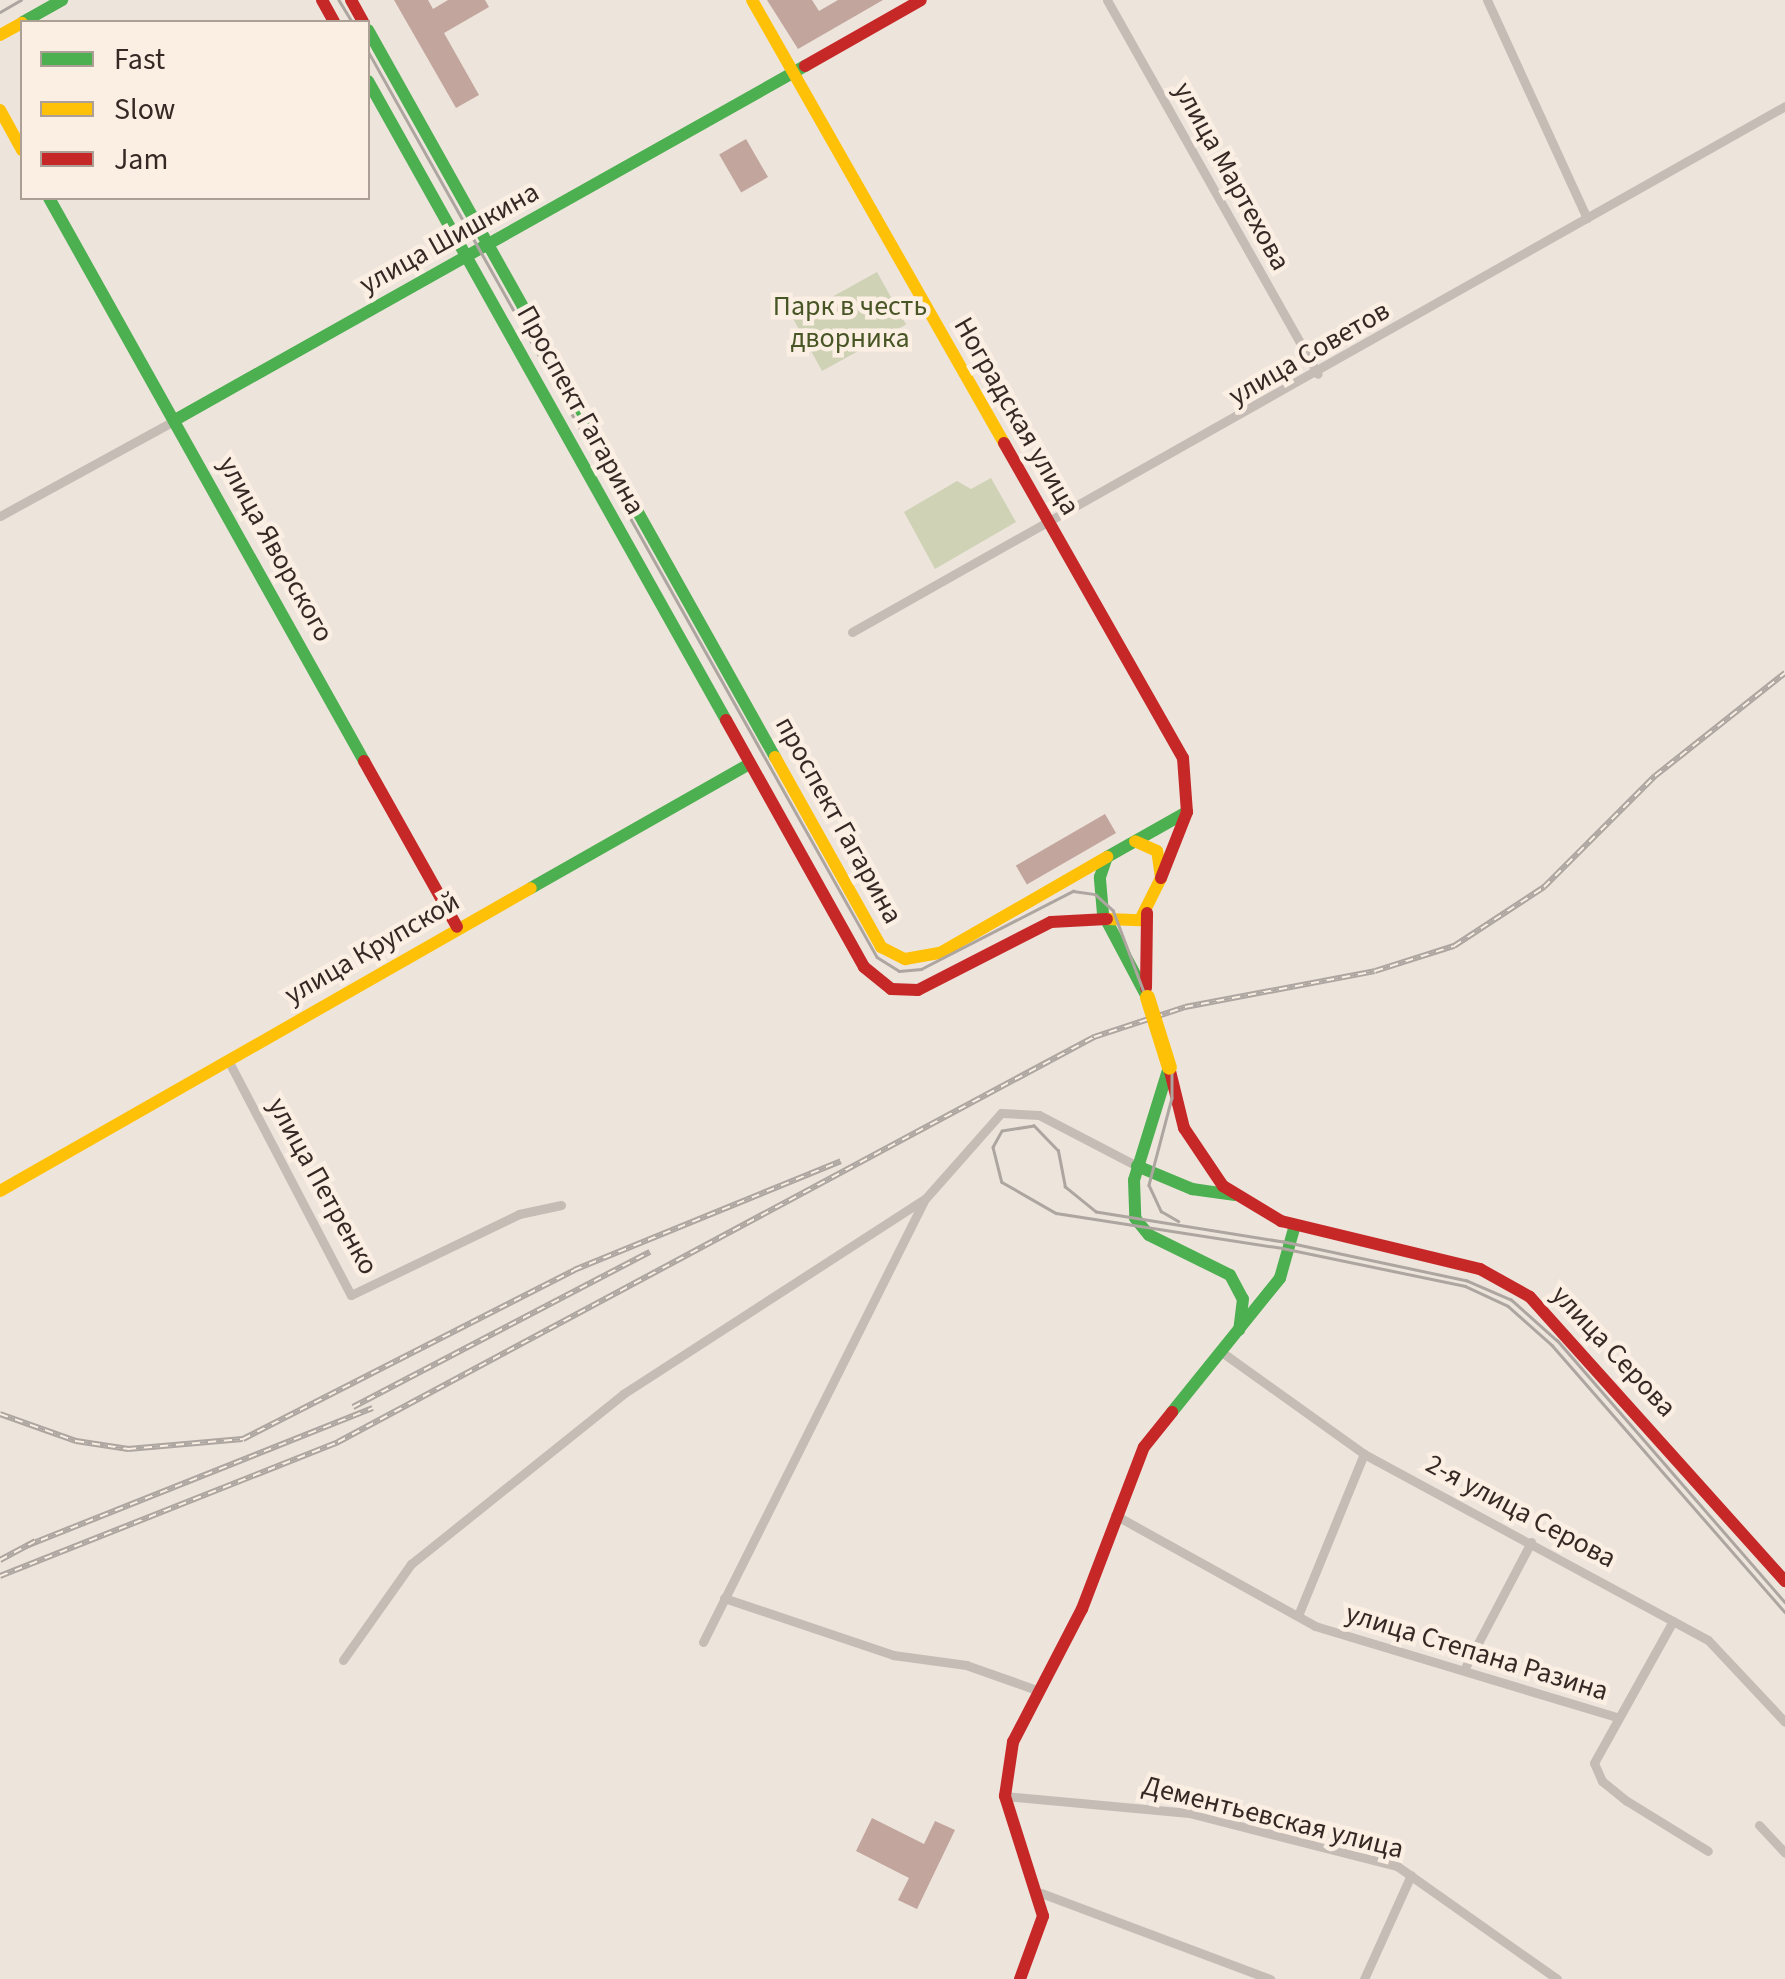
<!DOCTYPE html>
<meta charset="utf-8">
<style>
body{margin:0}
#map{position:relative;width:1785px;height:1979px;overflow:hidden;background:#ede4dc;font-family:"Source Sans 3",sans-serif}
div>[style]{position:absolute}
.green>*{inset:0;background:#cfd2b5;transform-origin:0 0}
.building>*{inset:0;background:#c2a59c;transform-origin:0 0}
.street>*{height:9px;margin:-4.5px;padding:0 4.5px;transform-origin:4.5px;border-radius:4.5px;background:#c5bcb6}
.fast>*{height:12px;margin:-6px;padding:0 6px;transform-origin:6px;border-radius:6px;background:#4caf50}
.slow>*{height:12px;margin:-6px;padding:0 6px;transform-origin:6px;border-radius:6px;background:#ffc107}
.jam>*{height:12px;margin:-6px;padding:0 6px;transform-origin:6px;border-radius:6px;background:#c62828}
.tram>*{height:2.5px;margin:-1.25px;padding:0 1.25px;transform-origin:1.25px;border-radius:1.25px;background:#ada5a0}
.rail>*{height:6px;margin-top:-3px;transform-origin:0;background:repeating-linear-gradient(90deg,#fbeee2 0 8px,#ada5a0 0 16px);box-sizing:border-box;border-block:2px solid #ada5a0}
.slow-bridge>*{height:15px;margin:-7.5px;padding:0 7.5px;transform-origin:7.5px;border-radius:7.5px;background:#ffc107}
span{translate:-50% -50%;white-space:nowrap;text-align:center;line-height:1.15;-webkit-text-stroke:9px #fbeee2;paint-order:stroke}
.street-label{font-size:28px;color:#352925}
.park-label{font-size:28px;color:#485626}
.legend{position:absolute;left:20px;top:20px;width:350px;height:180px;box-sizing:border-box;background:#fbeee2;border:2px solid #ac9f96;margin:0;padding:12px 18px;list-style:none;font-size:30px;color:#352925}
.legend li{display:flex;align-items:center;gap:20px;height:50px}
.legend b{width:50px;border:2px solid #ac9f96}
</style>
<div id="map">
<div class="green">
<i style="left:877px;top:272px;width:60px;height:96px;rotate:61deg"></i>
<i style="clip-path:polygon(991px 478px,1016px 522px,935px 569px,904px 512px,957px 481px,971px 489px)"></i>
</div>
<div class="building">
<i style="clip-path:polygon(394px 0,428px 0,433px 9px,448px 0,485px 0,489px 7px,444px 33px,479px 95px,456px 108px)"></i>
<i style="clip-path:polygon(767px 0,812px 0,819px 11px,838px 0,883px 0,798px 49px)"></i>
<i style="left:746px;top:139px;width:44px;height:31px;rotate:60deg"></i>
<i style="left:1105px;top:814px;width:22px;height:103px;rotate:60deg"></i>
<i style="clip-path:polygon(872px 1818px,924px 1844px,935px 1821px,955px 1830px,917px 1909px,898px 1900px,909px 1878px,856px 1851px)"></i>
</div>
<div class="street">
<i style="left:1107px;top:0;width:429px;rotate:60.6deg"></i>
<i style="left:1487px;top:0;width:240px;rotate:65.4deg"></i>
<i style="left:0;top:516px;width:200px;rotate:-28.7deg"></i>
<i style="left:852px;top:632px;width:1071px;rotate:-29.41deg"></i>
<i style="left:229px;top:1062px;width:263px;rotate:62.4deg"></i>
<i style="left:351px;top:1295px;width:187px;rotate:-25.7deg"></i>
<i style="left:519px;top:1214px;width:43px;rotate:-12.1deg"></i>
<i style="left:1223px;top:1353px;width:173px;rotate:35.6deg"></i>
<i style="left:1364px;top:1454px;width:391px;rotate:28.4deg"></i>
<i style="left:1708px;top:1640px;width:112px;rotate:46.8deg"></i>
<i style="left:1115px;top:1515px;width:229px;rotate:29deg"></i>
<i style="left:1315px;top:1626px;width:315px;rotate:16.8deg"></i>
<i style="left:724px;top:1598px;width:178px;rotate:18.6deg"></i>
<i style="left:893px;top:1655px;width:74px;rotate:7.8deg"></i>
<i style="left:966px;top:1665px;width:75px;rotate:19.4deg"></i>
<i style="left:1299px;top:1613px;width:172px;rotate:-67.8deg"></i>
<i style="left:1673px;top:1621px;width:162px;rotate:119.1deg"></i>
<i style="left:1594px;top:1763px;width:20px;rotate:66deg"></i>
<i style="left:1602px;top:1781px;width:32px;rotate:39deg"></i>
<i style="left:1627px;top:1801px;width:95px;rotate:31.7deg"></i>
<i style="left:703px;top:1642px;width:493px;rotate:-63.4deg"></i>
<i style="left:343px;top:1660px;width:118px;rotate:-54.7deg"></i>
<i style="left:411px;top:1564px;width:272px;rotate:-38.7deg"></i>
<i style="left:623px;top:1394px;width:359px;rotate:-32.9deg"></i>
<i style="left:925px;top:1199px;width:115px;rotate:-48.5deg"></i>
<i style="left:1001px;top:1113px;width:38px;rotate:3deg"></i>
<i style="left:1039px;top:1115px;width:110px;rotate:27.5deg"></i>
<i style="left:1466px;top:1666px;width:140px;rotate:-62.3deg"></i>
<i style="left:1005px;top:1796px;width:185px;rotate:5.3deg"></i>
<i style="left:1189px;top:1813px;width:215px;rotate:14.3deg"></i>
<i style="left:1397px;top:1866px;width:196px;rotate:35.2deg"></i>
<i style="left:1759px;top:1825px;width:38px;rotate:47deg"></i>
<i style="left:1041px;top:1893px;width:245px;rotate:20.6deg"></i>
<i style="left:1364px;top:1979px;width:114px;rotate:-65.7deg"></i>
</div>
<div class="fast">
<i style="left:23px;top:22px;width:45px;rotate:-29.4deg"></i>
<i style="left:368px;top:30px;width:833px;rotate:60.76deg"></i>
<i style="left:368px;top:81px;width:732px;rotate:60.74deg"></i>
<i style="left:49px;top:198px;width:645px;rotate:60.77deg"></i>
<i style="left:175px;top:420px;width:723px;rotate:-29.33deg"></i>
<i style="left:531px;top:888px;width:251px;rotate:-29.6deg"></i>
<i style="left:1147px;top:997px;width:94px;rotate:-117.9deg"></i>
<i style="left:1103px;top:914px;width:37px;rotate:-95deg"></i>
<i style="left:1100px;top:877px;width:21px;rotate:-71deg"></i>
<i style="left:1107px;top:857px;width:92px;rotate:-29.4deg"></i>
<i style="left:1169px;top:1067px;width:118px;rotate:107.2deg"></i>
<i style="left:1134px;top:1180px;width:38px;rotate:88deg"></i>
<i style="left:1135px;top:1218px;width:22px;rotate:51deg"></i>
<i style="left:1149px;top:1235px;width:90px;rotate:26.3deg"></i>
<i style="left:1230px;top:1275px;width:27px;rotate:62deg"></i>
<i style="left:1243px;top:1299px;width:31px;rotate:97deg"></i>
<i style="left:1137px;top:1166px;width:60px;rotate:22.7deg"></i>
<i style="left:1192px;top:1189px;width:42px;rotate:8.1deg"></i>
<i style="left:1172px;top:1412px;width:172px;rotate:-51.1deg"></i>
<i style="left:1280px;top:1278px;width:55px;rotate:-74.2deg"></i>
</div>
<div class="slow">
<i style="left:752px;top:0;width:510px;rotate:60.37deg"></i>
<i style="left:0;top:35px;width:25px;rotate:-29deg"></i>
<i style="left:0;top:110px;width:46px;rotate:61.2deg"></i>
<i style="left:775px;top:757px;width:218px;rotate:60.8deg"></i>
<i style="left:881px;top:947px;width:27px;rotate:27deg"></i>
<i style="left:905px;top:959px;width:36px;rotate:-10deg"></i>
<i style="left:940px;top:953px;width:193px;rotate:-29.9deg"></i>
<i style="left:1107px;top:919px;width:33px;rotate:2deg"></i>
<i style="left:1140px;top:920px;width:47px;rotate:-63.4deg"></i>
<i style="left:1161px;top:878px;width:27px;rotate:-98deg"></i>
<i style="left:1157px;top:851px;width:24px;rotate:-156deg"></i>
<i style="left:0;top:1191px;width:611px;rotate:-29.71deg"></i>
</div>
<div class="jam">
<i style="left:322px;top:0;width:25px;rotate:61deg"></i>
<i style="left:351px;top:0;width:25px;rotate:61deg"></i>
<i style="left:805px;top:66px;width:133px;rotate:-29.6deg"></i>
<i style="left:1004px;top:443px;width:362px;rotate:60.4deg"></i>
<i style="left:1183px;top:758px;width:54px;rotate:85.8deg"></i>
<i style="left:1187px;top:812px;width:71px;rotate:111.5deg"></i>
<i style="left:726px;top:720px;width:283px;rotate:60.8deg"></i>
<i style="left:864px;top:967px;width:35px;rotate:39deg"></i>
<i style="left:891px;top:989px;width:27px;rotate:2deg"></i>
<i style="left:918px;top:990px;width:149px;rotate:-27.1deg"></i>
<i style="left:1051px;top:922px;width:56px;rotate:-3.1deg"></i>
<i style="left:364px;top:761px;width:190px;rotate:60.7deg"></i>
<i style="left:1146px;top:988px;width:75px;rotate:-89.2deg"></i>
<i style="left:1169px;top:1067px;width:63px;rotate:76.2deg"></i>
<i style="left:1184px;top:1128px;width:70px;rotate:56.1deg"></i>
<i style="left:1223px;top:1186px;width:68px;rotate:31.1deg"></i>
<i style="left:1281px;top:1221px;width:205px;rotate:13.6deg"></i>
<i style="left:1480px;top:1269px;width:57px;rotate:29.2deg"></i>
<i style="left:1530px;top:1297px;width:382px;rotate:48.1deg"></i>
<i style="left:1020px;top:1979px;width:67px;rotate:-69.9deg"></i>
<i style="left:1043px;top:1916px;width:126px;rotate:-107.6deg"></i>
<i style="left:1005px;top:1796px;width:55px;rotate:-81.6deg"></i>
<i style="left:1013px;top:1742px;width:150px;rotate:-62.6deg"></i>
<i style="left:1082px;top:1609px;width:173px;rotate:-69.1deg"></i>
<i style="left:1144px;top:1447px;width:45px;rotate:-51.3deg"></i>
</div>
<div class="tram">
<i style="left:339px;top:0;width:26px;rotate:59deg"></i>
<i style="left:0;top:12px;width:24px;rotate:-30deg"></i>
<i style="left:368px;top:51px;width:1039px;rotate:60.67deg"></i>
<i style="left:877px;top:957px;width:26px;rotate:32deg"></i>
<i style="left:899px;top:971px;width:22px;rotate:-5deg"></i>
<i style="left:921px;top:969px;width:171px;rotate:-27.2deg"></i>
<i style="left:1073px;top:891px;width:22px;rotate:8deg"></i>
<i style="left:1095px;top:894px;width:24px;rotate:42deg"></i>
<i style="left:1113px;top:910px;width:167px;rotate:69.3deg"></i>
<i style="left:1172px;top:1066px;width:32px;rotate:90deg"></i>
<i style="left:1172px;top:1098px;width:90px;rotate:104.8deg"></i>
<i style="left:1149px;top:1185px;width:29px;rotate:65deg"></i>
<i style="left:1161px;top:1211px;width:20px;rotate:30deg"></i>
<i style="left:1785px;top:1603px;width:347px;rotate:-131deg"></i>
<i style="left:1557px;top:1341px;width:62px;rotate:-138.3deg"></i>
<i style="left:1511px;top:1300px;width:48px;rotate:-156.6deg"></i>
<i style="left:1467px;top:1281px;width:188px;rotate:-168deg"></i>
<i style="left:1283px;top:1242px;width:189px;rotate:-170.9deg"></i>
<i style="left:1096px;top:1212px;width:40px;rotate:-141deg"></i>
<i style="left:1065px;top:1187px;width:37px;rotate:-101deg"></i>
<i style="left:1058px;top:1151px;width:35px;rotate:-134deg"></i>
<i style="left:1034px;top:1126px;width:32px;rotate:171deg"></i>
<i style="left:1002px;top:1131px;width:18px;rotate:119deg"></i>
<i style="left:993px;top:1147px;width:36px;rotate:76deg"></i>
<i style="left:1002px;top:1182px;width:62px;rotate:29.9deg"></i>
<i style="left:1056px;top:1213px;width:229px;rotate:8.8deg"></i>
<i style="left:1282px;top:1248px;width:187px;rotate:11.7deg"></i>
<i style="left:1465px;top:1286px;width:47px;rotate:24.9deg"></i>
<i style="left:1508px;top:1306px;width:59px;rotate:41.6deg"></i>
<i style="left:1552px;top:1345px;width:354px;rotate:48.9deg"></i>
</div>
<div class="rail">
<i style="left:353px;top:1407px;width:335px;rotate:-27.6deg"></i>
<i style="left:0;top:1414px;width:81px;rotate:19.6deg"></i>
<i style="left:76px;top:1441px;width:53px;rotate:8.7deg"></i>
<i style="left:128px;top:1449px;width:115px;rotate:-5deg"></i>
<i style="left:243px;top:1439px;width:372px;rotate:-27deg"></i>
<i style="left:574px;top:1270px;width:288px;rotate:-22.2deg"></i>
<i style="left:26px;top:1546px;width:373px;rotate:-21.7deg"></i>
<i style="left:0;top:1560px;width:40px;rotate:-28deg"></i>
<i style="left:0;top:1576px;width:364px;rotate:-21.6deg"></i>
<i style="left:338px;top:1442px;width:858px;rotate:-28.18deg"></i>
<i style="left:1094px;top:1037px;width:96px;rotate:-18.2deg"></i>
<i style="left:1185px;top:1007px;width:193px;rotate:-10.7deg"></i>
<i style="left:1375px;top:971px;width:83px;rotate:-17.6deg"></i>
<i style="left:1454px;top:946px;width:108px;rotate:-33.2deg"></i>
<i style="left:1544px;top:887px;width:157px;rotate:-45deg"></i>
<i style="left:1655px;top:776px;width:166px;rotate:-38.4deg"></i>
</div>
<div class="slow-bridge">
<i style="left:1147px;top:997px;width:73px;rotate:72.6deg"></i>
</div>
<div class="street-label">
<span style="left:1232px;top:176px;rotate:61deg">улица Мартехова</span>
<span style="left:449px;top:238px;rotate:-29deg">улица Шишкина</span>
<span style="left:1309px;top:353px;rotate:-30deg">улица Советов</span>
<span style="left:581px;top:410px;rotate:61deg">Проспект Гагарина</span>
<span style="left:1017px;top:416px;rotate:60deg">Ноградская улица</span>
<span style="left:276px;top:549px;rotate:61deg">улица Яворского</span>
<span style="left:839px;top:820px;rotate:61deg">проспект Гагарина</span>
<span style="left:372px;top:948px;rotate:-30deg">улица Крупской</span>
<span style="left:323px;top:1186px;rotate:61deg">улица Петренко</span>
<span style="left:1614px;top:1351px;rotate:47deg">улица Серова</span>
<span style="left:1521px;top:1511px;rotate:28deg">2-я улица Серова</span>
<span style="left:1477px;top:1652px;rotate:17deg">улица Степана Разина</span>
<span style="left:1273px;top:1817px;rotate:14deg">Дементьевская улица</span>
</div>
<div class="park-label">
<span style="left:850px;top:322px">Парк в честь<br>дворника</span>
</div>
<ul class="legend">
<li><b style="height:12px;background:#4caf50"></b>Fast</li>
<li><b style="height:12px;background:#ffc107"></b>Slow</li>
<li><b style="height:12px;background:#c62828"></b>Jam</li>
</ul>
</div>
